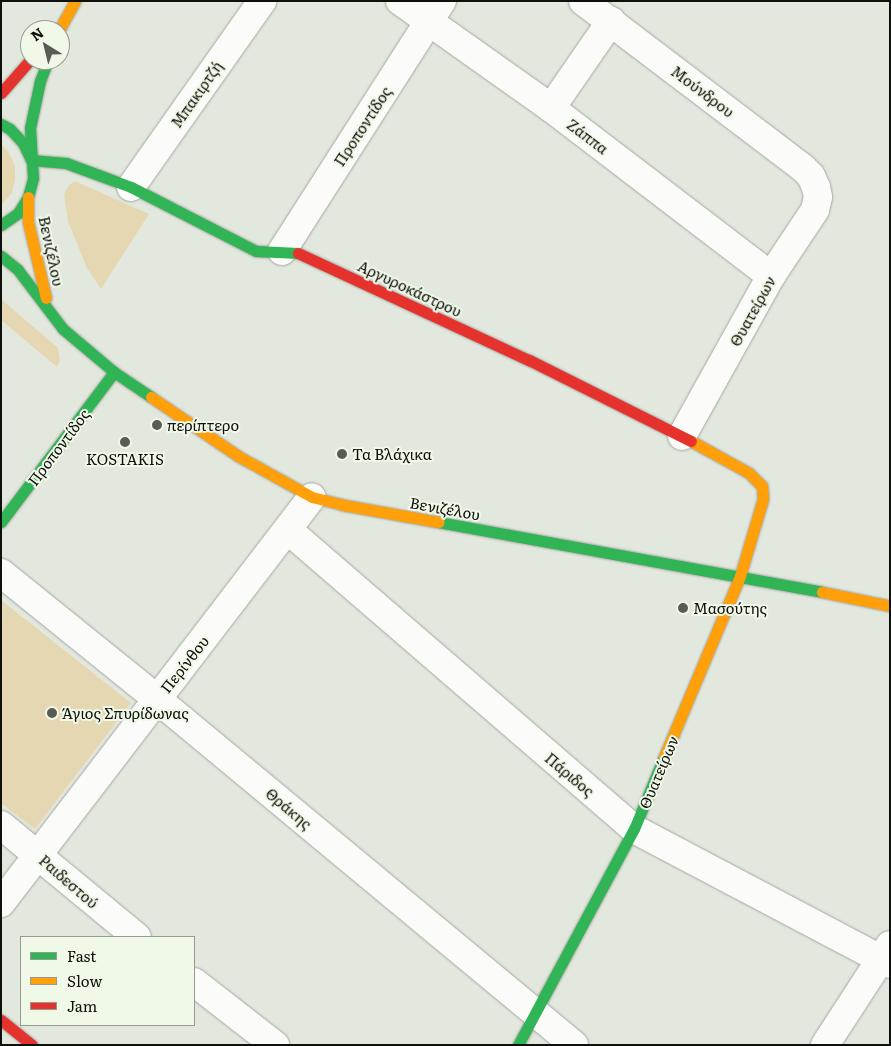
<!DOCTYPE html>
<meta charset="utf-8">
<style>
body{margin:0}
#map{position:relative;width:891px;height:1046px;overflow:hidden;background:#e3e8de;font-family:Literata,serif}
div>[style]{position:absolute}
.green>*{inset:0;background:#e5d7b1}
.roads{filter:drop-shadow(0 0 1px #a4a7a0) drop-shadow(0 0 1px #a4a7a0)}
.street>*{height:28px;margin:-14px;padding:0 14px;transform-origin:14px;border-radius:14px;background:#fbfcfa}
.fast>*{height:11px;margin:-5.5px;padding:0 5.5px;transform-origin:5.5px;border-radius:5.5px;background:#30b455}
.slow>*{height:11px;margin:-5.5px;padding:0 5.5px;transform-origin:5.5px;border-radius:5.5px;background:#ff9f0a}
.jam>*{height:11px;margin:-5.5px;padding:0 5.5px;transform-origin:5.5px;border-radius:5.5px;background:#e5322d}
.dots>*{width:14px;height:14px;translate:-50% -50%;box-sizing:border-box;border:2px solid #f0f8e8;border-radius:50%}
span{translate:-50% -50%;white-space:nowrap;text-align:center;line-height:1.15;-webkit-text-stroke:4px #f0f8e8;paint-order:stroke}
.street-label{font-size:15px;color:#0e100b}
.poi-label{font-size:15px;color:#0e100b}
.left{translate:0 -50%;text-align:left}
.frame{position:absolute;inset:0;border:2px solid #0e100b;pointer-events:none}
.legend{position:absolute;left:20px;top:936px;width:175px;height:90px;box-sizing:border-box;background:#f0f8e8;border:1px solid #969b90;margin:0;padding:6px 9px;list-style:none;font-size:15px;color:#0e100b}
.legend li{display:flex;align-items:center;gap:10px;height:25px}
.legend b{width:25px;border:1px solid #969b90}
.north{position:absolute;left:20px;top:20px;width:50px;height:50px;box-sizing:border-box;background:#f0f8e8;border:1px solid #969b90;border-radius:50%;rotate:324deg;font-size:14px;font-weight:700;line-height:20px;text-align:center;color:#0e100b}
.north::after{content:'';display:block;margin:auto;width:18px;height:22px;background:#595c55;clip-path:polygon(50% 0,100% 100%,50% 72%,0 100%)}
</style>
<div id="map">
<div class="green">
<i style="clip-path:polygon(1px 144px,9px 153px,15px 166px,15px 179px,12px 193px,1px 205px)"></i>
<i style="clip-path:polygon(75px 181px,149px 214px,101px 289px,87px 268px,68px 222px,64px 194px,69px 185px)"></i>
<i style="clip-path:polygon(1px 299px,58px 348px,60px 361px,57px 367px,1px 320px)"></i>
<i style="clip-path:polygon(1px 600px,131px 703px,35px 829px,1px 803px)"></i>
</div>
<div class="roads">
<div class="street">
<i style="left:400px;top:1px;width:185px;rotate:35.3deg"></i>
<i style="left:551px;top:108px;width:277px;rotate:37.4deg"></i>
<i style="left:583px;top:1px;width:276px;rotate:37.2deg"></i>
<i style="left:803px;top:168px;width:11px;rotate:45deg"></i>
<i style="left:811px;top:176px;width:12px;rotate:66deg"></i>
<i style="left:816px;top:187px;width:10px;rotate:79deg"></i>
<i style="left:818px;top:197px;width:13px;rotate:103deg"></i>
<i style="left:815px;top:210px;width:79px;rotate:123.7deg"></i>
<i style="left:771px;top:276px;width:183px;rotate:119.1deg"></i>
<i style="left:551px;top:108px;width:106px;rotate:-55.4deg"></i>
<i style="left:131px;top:187px;width:228px;rotate:-54.8deg"></i>
<i style="left:282px;top:251px;width:297px;rotate:-57.4deg"></i>
<i style="left:288px;top:530px;width:457px;rotate:40.8deg"></i>
<i style="left:634px;top:829px;width:289px;rotate:27.8deg"></i>
<i style="left:1px;top:573px;width:201px;rotate:38.9deg"></i>
<i style="left:157px;top:699px;width:542px;rotate:39.68deg"></i>
<i style="left:1px;top:825px;width:176px;rotate:39.5deg"></i>
<i style="left:1px;top:903px;width:511px;rotate:-52.55deg"></i>
<i style="left:194px;top:982px;width:103px;rotate:37.9deg"></i>
<i style="left:825px;top:1045px;width:119px;rotate:-57deg"></i>
</div>
<div class="fast">
<i style="left:1px;top:124px;width:10px;rotate:29deg"></i>
<i style="left:10px;top:129px;width:19px;rotate:47deg"></i>
<i style="left:23px;top:143px;width:19px;rotate:65deg"></i>
<i style="left:31px;top:160px;width:35px;rotate:5deg"></i>
<i style="left:66px;top:163px;width:69px;rotate:20.3deg"></i>
<i style="left:131px;top:187px;width:140px;rotate:27.1deg"></i>
<i style="left:256px;top:251px;width:42px;rotate:2.7deg"></i>
<i style="left:1px;top:225px;width:21px;rotate:-35deg"></i>
<i style="left:18px;top:213px;width:19px;rotate:-58deg"></i>
<i style="left:28px;top:197px;width:20px;rotate:-75deg"></i>
<i style="left:33px;top:178px;width:50px;rotate:-93.4deg"></i>
<i style="left:30px;top:128px;width:48px;rotate:-78deg"></i>
<i style="left:40px;top:81px;width:22px;rotate:-69deg"></i>
<i style="left:1px;top:256px;width:22px;rotate:39deg"></i>
<i style="left:18px;top:270px;width:74px;rotate:52.7deg"></i>
<i style="left:63px;top:329px;width:67px;rotate:40.1deg"></i>
<i style="left:114px;top:372px;width:45px;rotate:34deg"></i>
<i style="left:1px;top:522px;width:188px;rotate:-53deg"></i>
<i style="left:438px;top:522px;width:390px;rotate:10.3deg"></i>
<i style="left:518px;top:1045px;width:245px;rotate:-61.8deg"></i>
<i style="left:634px;top:829px;width:78px;rotate:-67.4deg"></i>
</div>
<div class="slow">
<i style="left:59px;top:30px;width:33px;rotate:-61deg"></i>
<i style="left:28px;top:197px;width:25px;rotate:90deg"></i>
<i style="left:28px;top:222px;width:78px;rotate:76.7deg"></i>
<i style="left:151px;top:397px;width:105px;rotate:34.1deg"></i>
<i style="left:238px;top:456px;width:85px;rotate:29deg"></i>
<i style="left:312px;top:497px;width:32px;rotate:14deg"></i>
<i style="left:343px;top:505px;width:97px;rotate:10.1deg"></i>
<i style="left:822px;top:592px;width:69px;rotate:11.6deg"></i>
<i style="left:664px;top:757px;width:196px;rotate:-67.2deg"></i>
<i style="left:740px;top:576px;width:80px;rotate:-73.4deg"></i>
<i style="left:763px;top:499px;width:13px;rotate:-94deg"></i>
<i style="left:762px;top:486px;width:18px;rotate:-135deg"></i>
<i style="left:749px;top:473px;width:66px;rotate:-151.1deg"></i>
</div>
<div class="jam">
<i style="left:1px;top:93px;width:44px;rotate:-48.7deg"></i>
<i style="left:298px;top:253px;width:255px;rotate:24.9deg"></i>
<i style="left:529px;top:360px;width:181px;rotate:26.6deg"></i>
<i style="left:1px;top:1020px;width:40px;rotate:39deg"></i>
</div>
</div>
<div class="dots">
<i style="left:157px;top:425px;background:#595c55"></i>
<i style="left:125px;top:442px;background:#595c55"></i>
<i style="left:342px;top:454px;background:#595c55"></i>
<i style="left:683px;top:608px;background:#595c55"></i>
<i style="left:52px;top:713px;background:#595c55"></i>
</div>
<div class="street-label">
<span style="left:703px;top:91px;rotate:37deg">Μούνδρου</span>
<span style="left:196px;top:94px;rotate:-55deg">Μπακιρτζή</span>
<span style="left:362px;top:126px;rotate:-57deg">Προποντίδος</span>
<span style="left:588px;top:136px;rotate:37deg">Ζάππα</span>
<span style="left:52px;top:251px;rotate:78deg">Βενιζέλου</span>
<span style="left:410px;top:288px;rotate:25deg">Αργυροκάστρου</span>
<span style="left:752px;top:311px;rotate:-61deg">Θυατείρων</span>
<span style="left:58px;top:447px;rotate:-53deg">Προποντίδος</span>
<span style="left:445px;top:508px;rotate:10deg">Βενιζέλου</span>
<span style="left:184px;top:664px;rotate:-52deg">Περίνθου</span>
<span style="left:658px;top:772px;rotate:-67deg">Θυατείρων</span>
<span style="left:570px;top:774px;rotate:40deg">Πάριδος</span>
<span style="left:289px;top:808px;rotate:40deg">Θράκης</span>
<span style="left:69px;top:881px;rotate:41deg">Ραιδεστού</span>
</div>
<div class="poi-label">
<span class="left" style="left:167px;top:425px">περίπτερο</span>
<span class="left" style="left:352px;top:454px">Τα Βλάχικα</span>
<span style="left:125px;top:459px">KOSTAKIS</span>
<span class="left" style="left:693px;top:608px">Μασούτης</span>
<span class="left" style="left:62px;top:713px">Άγιος Σπυρίδωνας</span>
</div>
<div class="frame"></div>
<ul class="legend">
<li><b style="height:6px;background:#30b455"></b>Fast</li>
<li><b style="height:6px;background:#ff9f0a"></b>Slow</li>
<li><b style="height:6px;background:#e5322d"></b>Jam</li>
</ul>
<div class="north">N</div>
</div>
